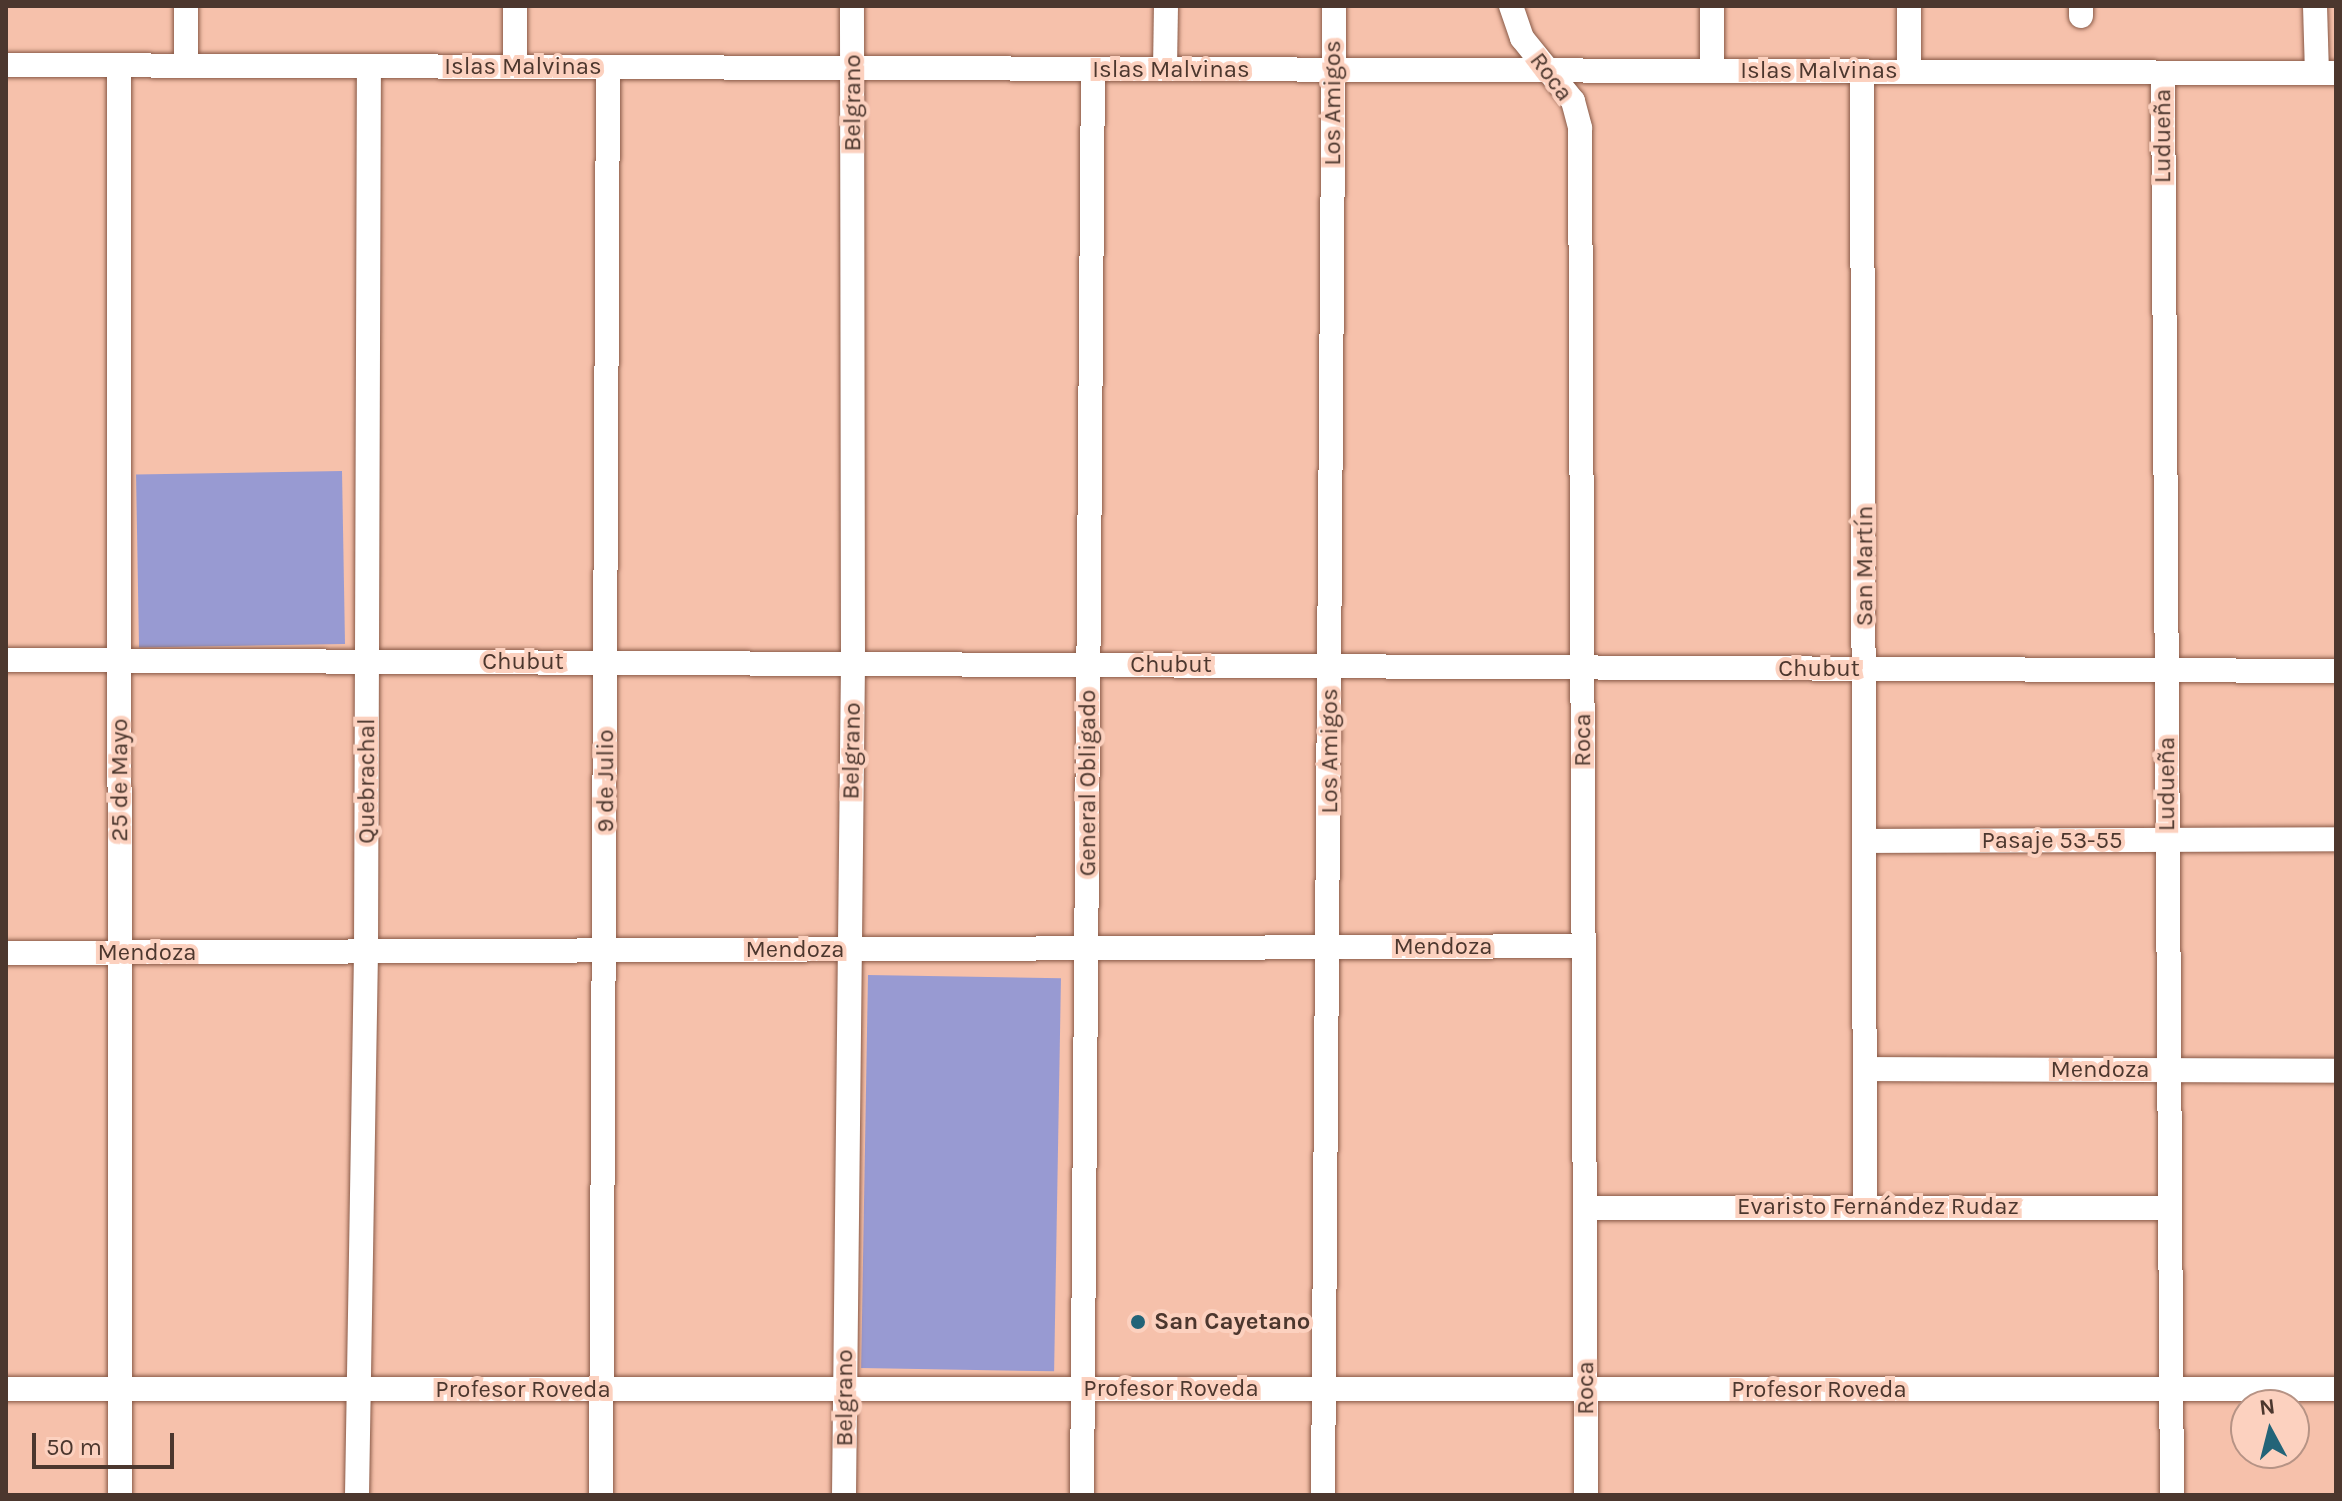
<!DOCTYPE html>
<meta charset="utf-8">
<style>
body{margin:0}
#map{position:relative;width:2342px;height:1501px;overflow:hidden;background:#f6c1ab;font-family:Karla,sans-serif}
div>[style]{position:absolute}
.green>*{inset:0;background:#989ad2;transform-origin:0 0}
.roads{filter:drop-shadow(0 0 2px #885946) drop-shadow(0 0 2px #885946)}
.minor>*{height:24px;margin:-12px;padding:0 12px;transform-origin:12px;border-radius:12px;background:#fff}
.dots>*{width:22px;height:22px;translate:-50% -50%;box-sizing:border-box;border:4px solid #fcd1bf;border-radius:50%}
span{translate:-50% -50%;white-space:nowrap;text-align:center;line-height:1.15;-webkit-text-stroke:8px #fcd1bf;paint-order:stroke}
.street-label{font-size:24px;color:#4c372e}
.poi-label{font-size:24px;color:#4c372e;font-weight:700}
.left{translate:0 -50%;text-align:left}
.frame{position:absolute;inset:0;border:8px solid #4c372e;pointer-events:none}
.north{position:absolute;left:2230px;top:1389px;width:80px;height:80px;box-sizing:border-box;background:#fcd1bf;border:2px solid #b69385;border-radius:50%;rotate:353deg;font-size:22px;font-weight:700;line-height:32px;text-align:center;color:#4c372e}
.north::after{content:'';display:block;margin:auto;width:28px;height:36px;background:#236478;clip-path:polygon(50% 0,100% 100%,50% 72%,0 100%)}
.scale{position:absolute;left:32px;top:1433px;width:142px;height:36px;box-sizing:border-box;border:4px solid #4c372e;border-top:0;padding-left:10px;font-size:24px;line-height:28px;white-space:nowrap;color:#4c372e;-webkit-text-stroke:6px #fcd1bf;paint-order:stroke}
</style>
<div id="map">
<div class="green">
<i style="left:342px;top:471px;width:173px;height:206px;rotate:89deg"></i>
<i style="left:868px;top:975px;width:193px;height:393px;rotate:1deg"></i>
</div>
<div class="roads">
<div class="minor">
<i style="left:186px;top:6px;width:60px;rotate:90deg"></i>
<i style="left:1511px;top:6px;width:34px;rotate:71deg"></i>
<i style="left:1522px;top:38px;width:81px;rotate:51deg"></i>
<i style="left:1573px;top:101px;width:28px;rotate:75deg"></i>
<i style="left:1580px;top:128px;width:1367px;rotate:89.75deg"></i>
<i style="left:1712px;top:6px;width:64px;rotate:90deg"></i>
<i style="left:1909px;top:6px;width:65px;rotate:90deg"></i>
<i style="left:2081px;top:6px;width:10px;rotate:90deg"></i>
<i style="left:2315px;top:6px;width:67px;rotate:88.3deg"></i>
<i style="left:6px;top:65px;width:2330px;rotate:0.2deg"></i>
<i style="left:119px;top:65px;width:1430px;rotate:89.96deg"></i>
<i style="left:515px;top:67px;width:61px;rotate:-90deg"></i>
<i style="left:1165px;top:69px;width:63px;rotate:-89.1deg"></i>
<i style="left:1862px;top:71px;width:1135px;rotate:89.85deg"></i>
<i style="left:2163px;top:74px;width:1421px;rotate:89.64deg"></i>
<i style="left:6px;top:660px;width:2330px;rotate:0.27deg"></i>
<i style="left:1865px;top:841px;width:471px;rotate:-0.2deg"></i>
<i style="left:6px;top:953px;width:1578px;rotate:-0.25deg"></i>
<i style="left:1865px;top:1069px;width:471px;rotate:0.2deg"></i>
<i style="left:1585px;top:1208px;width:585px"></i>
<i style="left:6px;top:1389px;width:2330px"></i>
<i style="left:357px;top:1495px;width:543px;rotate:-89.05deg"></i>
<i style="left:366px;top:952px;width:886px;rotate:-89.81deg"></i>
<i style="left:601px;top:1495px;width:1428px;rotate:-89.72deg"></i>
<i style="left:844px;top:1495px;width:832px;rotate:-89.38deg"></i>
<i style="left:853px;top:663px;width:657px;rotate:-90.09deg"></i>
<i style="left:1082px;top:1495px;width:1425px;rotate:-89.56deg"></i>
<i style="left:1323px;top:1495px;width:1489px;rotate:-89.58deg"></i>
</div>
</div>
<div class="dots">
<i style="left:1138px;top:1322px;background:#236478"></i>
</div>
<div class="street-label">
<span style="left:523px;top:67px">Islas Malvinas</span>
<span style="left:1171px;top:70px">Islas Malvinas</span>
<span style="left:1819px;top:71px">Islas Malvinas</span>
<span style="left:1551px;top:77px;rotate:53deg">Roca</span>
<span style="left:853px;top:103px;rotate:-90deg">Belgrano</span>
<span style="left:1333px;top:103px;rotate:-90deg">Los Amigos</span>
<span style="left:2163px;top:136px;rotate:-90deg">Ludueña</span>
<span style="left:1865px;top:566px;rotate:-90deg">San Martín</span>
<span style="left:523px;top:662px">Chubut</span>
<span style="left:1171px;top:665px">Chubut</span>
<span style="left:1819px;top:669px">Chubut</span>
<span style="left:1583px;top:740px;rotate:-90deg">Roca</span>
<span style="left:852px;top:751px;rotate:-89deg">Belgrano</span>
<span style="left:1330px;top:751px;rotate:-90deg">Los Amigos</span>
<span style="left:120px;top:780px;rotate:-90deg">25 de Mayo</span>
<span style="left:367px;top:781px;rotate:-90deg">Quebrachal</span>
<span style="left:606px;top:781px;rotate:-90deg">9 de Julio</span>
<span style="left:1088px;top:783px;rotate:-90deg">General Obligado</span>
<span style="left:2167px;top:784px;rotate:-90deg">Ludueña</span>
<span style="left:2052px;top:841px">Pasaje 53-55</span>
<span style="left:1443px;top:947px">Mendoza</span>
<span style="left:795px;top:950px">Mendoza</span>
<span style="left:147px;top:953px">Mendoza</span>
<span style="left:2100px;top:1070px">Mendoza</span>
<span style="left:1878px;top:1207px">Evaristo Fernández Rudaz</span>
<span style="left:1586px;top:1388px;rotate:-90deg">Roca</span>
<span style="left:1171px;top:1389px">Profesor Roveda</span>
<span style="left:523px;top:1390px">Profesor Roveda</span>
<span style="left:1819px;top:1390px">Profesor Roveda</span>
<span style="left:845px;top:1398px;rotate:-90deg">Belgrano</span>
</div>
<div class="poi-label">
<span class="left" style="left:1154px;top:1322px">San Cayetano</span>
</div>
<div class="frame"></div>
<div class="north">N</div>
<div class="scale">50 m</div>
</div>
